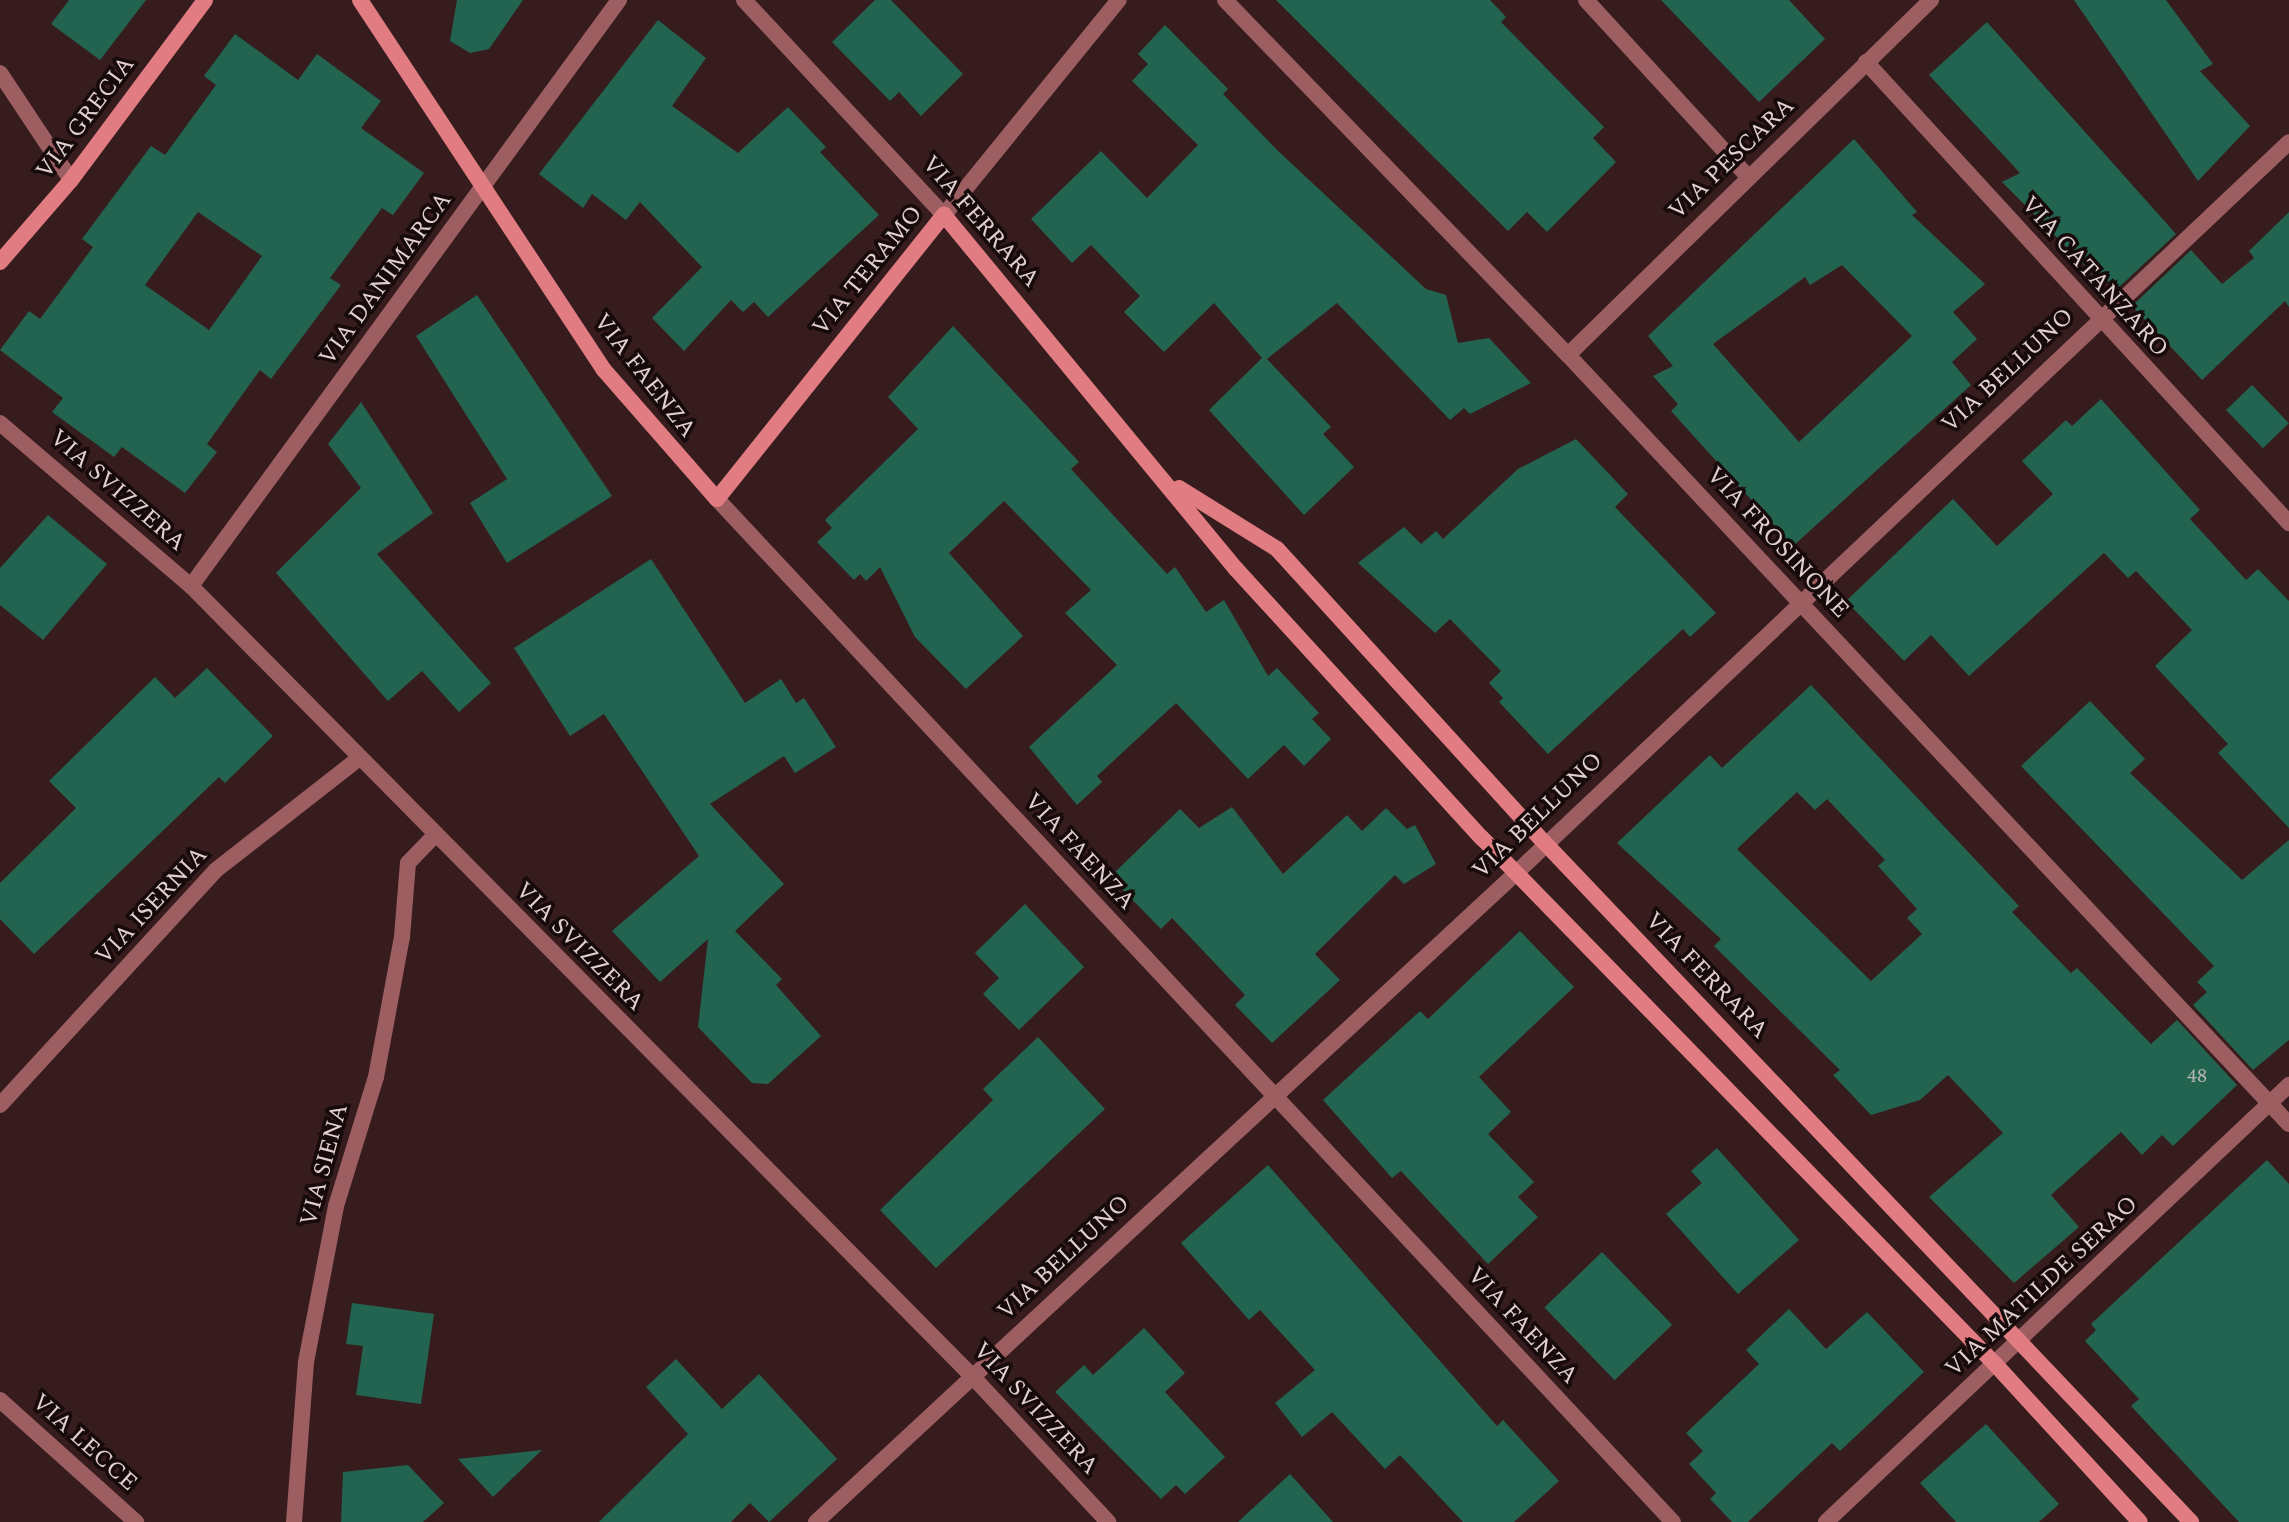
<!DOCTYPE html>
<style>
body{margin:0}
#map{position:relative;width:2289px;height:1522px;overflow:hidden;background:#371c1d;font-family:Spectral,serif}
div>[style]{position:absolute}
.building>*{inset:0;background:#236451;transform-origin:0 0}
.street>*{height:16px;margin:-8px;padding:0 8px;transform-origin:8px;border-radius:8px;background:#9d5e61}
.secondary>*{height:16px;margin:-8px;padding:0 8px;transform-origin:8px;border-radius:8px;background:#e17d82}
span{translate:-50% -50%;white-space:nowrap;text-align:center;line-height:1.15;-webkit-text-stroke:7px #160a0b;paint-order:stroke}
.number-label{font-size:20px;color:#b2b4b0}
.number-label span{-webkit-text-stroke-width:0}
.street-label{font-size:24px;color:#e2cfcf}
</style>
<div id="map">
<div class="building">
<i style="clip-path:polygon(69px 0,146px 0,100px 60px,51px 24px)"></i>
<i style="clip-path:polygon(457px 0,523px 0,489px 49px,470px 53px,450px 41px)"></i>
<i style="clip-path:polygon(875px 0,891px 0,963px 74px,921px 116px,899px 92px,890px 101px,832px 42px)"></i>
<i style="clip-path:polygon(1276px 0,1490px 0,1506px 17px,1501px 22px,1604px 127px,1593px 138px,1616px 162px,1547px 232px,1527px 212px,1508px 231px)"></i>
<i style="clip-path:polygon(1661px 0,1789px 0,1825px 39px,1759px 102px)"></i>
<i style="clip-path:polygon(2074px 0,2166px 0,2213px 64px,2200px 71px,2250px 126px,2198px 181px)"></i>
<i style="clip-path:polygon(658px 20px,706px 58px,672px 106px,738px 153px,788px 107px,826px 147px,820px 152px,879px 215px,768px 317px,754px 302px,743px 312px,731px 300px,684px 351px,652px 318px,702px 267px,640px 202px,626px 220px,592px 194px,583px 208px,539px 174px)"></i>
<i style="clip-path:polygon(1987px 22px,2176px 234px,2116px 290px,2102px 275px,2098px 279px,2002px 182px,2020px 173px,1929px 75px)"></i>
<i style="clip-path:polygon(1165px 25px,1228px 89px,1223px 94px,1277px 150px,1426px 289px,1446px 295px,1458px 343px,1489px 338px,1531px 383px,1470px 414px,1464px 408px,1450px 420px,1337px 303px,1267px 359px,1331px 427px,1323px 434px,1354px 467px,1304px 515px,1209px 410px,1262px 358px,1214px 303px,1164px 352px,1124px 312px,1140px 296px,1091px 245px,1072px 263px,1031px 219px,1101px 151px,1147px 198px,1198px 145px,1132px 81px,1148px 64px,1138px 54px)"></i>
<i style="clip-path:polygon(evenodd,235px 34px,298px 80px,317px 54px,381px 101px,361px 128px,424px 173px,393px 215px,382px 208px,330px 278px,341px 285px,271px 379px,260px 370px,207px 444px,217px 452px,185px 493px,122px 447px,114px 457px,52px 412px,63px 398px,0 350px,29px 311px,40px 319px,93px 247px,82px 239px,151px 146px,165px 155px,216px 85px,204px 76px,235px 34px,198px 212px,262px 256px,209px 330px,145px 285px,198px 212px)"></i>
<i style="clip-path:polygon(evenodd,1854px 139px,1917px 212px,1912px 215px,1985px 284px,1953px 312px,1977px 339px,1952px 362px,1971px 385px,1793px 546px,1671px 411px,1678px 404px,1653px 376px,1673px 366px,1648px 336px,1854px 139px,1842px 265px,1912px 336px,1799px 442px,1713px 344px,1805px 277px,1810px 285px,1842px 265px)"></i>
<i style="clip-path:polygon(2289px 212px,2289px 307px,2285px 301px,2202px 380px,2132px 306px,2191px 250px,2222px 284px,2254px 258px,2249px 251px)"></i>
<i style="clip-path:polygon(477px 295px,612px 496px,507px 563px,470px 503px,507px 479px,416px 336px)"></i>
<i style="clip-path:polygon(953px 326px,1079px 462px,1071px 469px,1167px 574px,1175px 567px,1206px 612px,1224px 600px,1268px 676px,1277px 668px,1319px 713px,1312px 719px,1331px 739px,1304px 766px,1284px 745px,1248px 779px,1176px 703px,1097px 776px,1102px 782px,1077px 805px,1029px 747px,1117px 665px,1065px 613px,1091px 590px,1004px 501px,949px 553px,1023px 636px,966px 689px,915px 637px,880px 567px,866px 581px,860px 574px,854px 580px,817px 542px,832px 528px,825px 520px,918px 429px,888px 397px)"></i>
<i style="left:2252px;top:385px;width:53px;height:36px;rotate:46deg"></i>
<i style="clip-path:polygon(2101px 399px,2200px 510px,2190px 519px,2246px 580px,2258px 569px,2289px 601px,2289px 828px,2218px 753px,2228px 744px,2155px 666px,2192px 630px,2136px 571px,2128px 578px,2104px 553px,1969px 676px,1931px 635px,1904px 661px,1846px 601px,1953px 499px,1997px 546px,2053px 494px,2022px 461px,2066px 420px,2072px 426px)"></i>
<i style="clip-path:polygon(361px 402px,433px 513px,377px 554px,491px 683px,459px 712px,422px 671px,388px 701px,276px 573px,361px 488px,328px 444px)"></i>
<i style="clip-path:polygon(1576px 439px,1628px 494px,1615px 507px,1716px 613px,1690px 637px,1683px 629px,1548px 754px,1499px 702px,1503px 698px,1489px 683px,1501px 671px,1450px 619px,1435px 633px,1358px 563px,1404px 527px,1421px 544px,1436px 531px,1443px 539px,1518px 469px)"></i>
<i style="clip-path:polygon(48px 515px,107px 564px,43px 640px,0 605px,0 568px)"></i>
<i style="clip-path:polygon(651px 559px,745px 703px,781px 679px,796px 703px,804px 698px,836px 747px,795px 773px,784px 756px,710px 804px,784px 884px,735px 931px,782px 979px,776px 985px,821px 1036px,768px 1084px,752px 1083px,698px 1027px,708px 939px,660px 982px,612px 931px,699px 856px,604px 714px,570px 736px,514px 648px)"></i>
<i style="clip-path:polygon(207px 668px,273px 736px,225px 783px,219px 777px,34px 954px,0 919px,0 883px,76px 808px,49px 781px,155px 677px,175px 698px)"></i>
<i style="clip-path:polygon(evenodd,1811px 685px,2019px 906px,2012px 912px,2071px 973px,2077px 968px,2151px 1044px,2177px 1020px,2237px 1085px,2173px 1146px,2162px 1135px,2142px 1155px,2121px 1132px,2051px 1195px,2079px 1227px,2014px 1283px,1929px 1197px,2003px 1133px,1948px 1075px,1920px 1100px,1871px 1115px,1833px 1075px,1840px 1070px,1714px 946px,1721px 939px,1617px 843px,1710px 755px,1722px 768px,1811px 685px,1797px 792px,1815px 810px,1827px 799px,1885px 860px,1878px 866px,1917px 909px,1907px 918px,1922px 934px,1871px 981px,1737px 849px,1797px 792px)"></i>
<i style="clip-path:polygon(2090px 701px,2145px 759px,2130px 773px,2242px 880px,2289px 840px,2289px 1040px,2253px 1070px,2193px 1005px,2207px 992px,2197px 982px,2214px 966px,2021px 766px)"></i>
<i style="clip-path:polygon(1232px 807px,1283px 874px,1347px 815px,1362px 831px,1386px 808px,1407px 829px,1415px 825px,1436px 864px,1404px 884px,1395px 875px,1315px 954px,1340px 980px,1272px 1043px,1235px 1005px,1245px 995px,1172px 918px,1161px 929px,1110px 877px,1180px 809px,1199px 828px)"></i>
<i style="clip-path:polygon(1025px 904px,1084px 967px,1019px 1030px,983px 994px,999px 978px,975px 953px)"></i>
<i style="clip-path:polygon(1520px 931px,1574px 987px,1479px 1077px,1511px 1112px,1488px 1134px,1534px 1182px,1518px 1197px,1538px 1217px,1488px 1264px,1401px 1171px,1392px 1178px,1323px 1100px,1420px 1011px,1428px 1019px)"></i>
<i style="clip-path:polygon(1038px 1037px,1105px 1109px,936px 1268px,880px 1210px,993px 1100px,983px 1089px)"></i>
<i style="clip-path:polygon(1717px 1148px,1799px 1240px,1738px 1294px,1666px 1214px,1702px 1183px,1691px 1171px)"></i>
<i style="clip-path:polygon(2267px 1160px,2289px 1184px,2289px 1522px,2239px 1522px,2131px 1406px,2139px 1399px,2085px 1341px,2096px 1330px,2091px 1324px)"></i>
<i style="clip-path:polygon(1268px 1165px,1497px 1426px,1503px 1420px,1559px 1481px,1514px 1522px,1463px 1522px,1400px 1455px,1385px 1469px,1332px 1412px,1302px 1437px,1275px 1403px,1315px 1370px,1260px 1310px,1249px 1320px,1181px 1243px)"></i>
<i style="left:1602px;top:1252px;width:101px;height:80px;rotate:46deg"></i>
<i style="clip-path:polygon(352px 1303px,434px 1314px,421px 1404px,356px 1395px,363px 1346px,346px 1344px)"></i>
<i style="clip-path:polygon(1789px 1309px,1826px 1349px,1867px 1312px,1924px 1372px,1840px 1451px,1832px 1443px,1748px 1522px,1732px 1522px,1710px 1499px,1716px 1493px,1689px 1464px,1703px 1451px,1686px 1433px,1759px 1364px,1746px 1350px)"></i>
<i style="clip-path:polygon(1144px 1328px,1185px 1373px,1165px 1392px,1225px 1457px,1185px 1494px,1176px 1485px,1161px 1499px,1055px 1392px,1084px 1365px,1093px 1375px)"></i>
<i style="clip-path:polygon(676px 1359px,722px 1409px,759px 1374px,837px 1459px,769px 1522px,750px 1503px,731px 1522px,599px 1522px,688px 1434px,646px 1387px)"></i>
<i style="clip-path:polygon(1986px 1424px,2059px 1504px,2039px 1522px,1956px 1522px,1920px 1483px)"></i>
<i style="clip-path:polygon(542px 1450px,493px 1497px,458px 1459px)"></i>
<i style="clip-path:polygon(408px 1465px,444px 1503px,423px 1522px,341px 1522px,343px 1472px)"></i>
<i style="clip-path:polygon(1290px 1474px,1333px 1522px,1238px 1522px)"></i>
</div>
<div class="street">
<i style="left:744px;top:0;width:294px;rotate:47.1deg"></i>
<i style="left:944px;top:215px;width:277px;rotate:-50.9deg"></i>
<i style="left:1225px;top:0;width:494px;rotate:46deg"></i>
<i style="left:1568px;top:355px;width:1054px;rotate:46.85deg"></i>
<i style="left:1586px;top:0;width:239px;rotate:47.5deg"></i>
<i style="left:1866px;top:62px;width:626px;rotate:47.46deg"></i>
<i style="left:0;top:73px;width:128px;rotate:56.4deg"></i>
<i style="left:1568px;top:355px;width:508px;rotate:-44.36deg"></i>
<i style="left:0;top:423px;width:251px;rotate:40.5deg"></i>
<i style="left:191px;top:586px;width:1111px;rotate:45.33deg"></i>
<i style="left:972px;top:1376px;width:200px;rotate:47deg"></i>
<i style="left:717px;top:499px;width:1400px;rotate:46.94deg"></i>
<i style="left:191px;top:586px;width:726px;rotate:-53.86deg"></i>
<i style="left:0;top:1105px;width:319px;rotate:-47.4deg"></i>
<i style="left:216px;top:870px;width:180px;rotate:-38deg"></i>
<i style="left:0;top:1400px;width:183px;rotate:41.9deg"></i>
<i style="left:294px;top:1522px;width:160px;rotate:-85.7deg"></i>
<i style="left:306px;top:1362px;width:159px;rotate:-79.1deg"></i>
<i style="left:336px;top:1206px;width:135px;rotate:-72.8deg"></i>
<i style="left:376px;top:1077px;width:142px;rotate:-79.5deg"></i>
<i style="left:402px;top:937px;width:74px;rotate:-85.4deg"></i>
<i style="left:408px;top:863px;width:40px;rotate:-46deg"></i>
<i style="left:816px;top:1522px;width:953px;rotate:-42.83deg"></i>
<i style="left:1515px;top:874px;width:1065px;rotate:-43.4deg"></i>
<i style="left:1826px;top:1522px;width:637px;rotate:-43.35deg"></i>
</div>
<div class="secondary">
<i style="left:360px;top:0;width:443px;rotate:56.6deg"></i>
<i style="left:604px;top:370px;width:171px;rotate:48.8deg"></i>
<i style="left:717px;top:499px;width:364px;rotate:-51.4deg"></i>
<i style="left:944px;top:215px;width:459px;rotate:50.5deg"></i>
<i style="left:1236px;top:569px;width:365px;rotate:47.6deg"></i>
<i style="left:1482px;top:838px;width:735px;rotate:45.72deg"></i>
<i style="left:1995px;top:1364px;width:214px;rotate:47.5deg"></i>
<i style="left:0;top:262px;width:108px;rotate:-49.1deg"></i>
<i style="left:71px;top:180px;width:224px;rotate:-53.3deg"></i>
<i style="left:1179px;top:488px;width:115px;rotate:31.9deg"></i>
<i style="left:1277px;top:549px;width:396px;rotate:47.7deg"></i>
<i style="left:1544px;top:842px;width:939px;rotate:46.42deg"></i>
</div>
<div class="number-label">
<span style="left:2197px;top:1076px">48</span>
</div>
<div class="street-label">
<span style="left:86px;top:118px;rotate:-53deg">VIA GRECIA</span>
<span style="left:1732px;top:159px;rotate:-44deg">VIA PESCARA</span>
<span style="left:980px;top:222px;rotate:49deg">VIA FERRARA</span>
<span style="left:868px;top:271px;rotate:-51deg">VIA TERAMO</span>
<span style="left:2094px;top:277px;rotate:48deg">VIA CATANZARO</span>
<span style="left:386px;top:279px;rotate:-54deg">VIA DANIMARCA</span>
<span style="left:2008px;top:371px;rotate:-43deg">VIA BELLUNO</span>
<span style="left:644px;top:376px;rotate:52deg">VIA FAENZA</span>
<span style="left:117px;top:491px;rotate:41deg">VIA SVIZZERA</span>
<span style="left:1777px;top:543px;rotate:47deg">VIA FROSINONE</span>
<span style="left:1538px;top:816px;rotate:-44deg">VIA BELLUNO</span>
<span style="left:1079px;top:852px;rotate:47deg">VIA FAENZA</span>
<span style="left:152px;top:906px;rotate:-47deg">VIA ISERNIA</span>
<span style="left:579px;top:947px;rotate:45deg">VIA SVIZZERA</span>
<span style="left:1706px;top:976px;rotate:46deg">VIA FERRARA</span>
<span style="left:325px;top:1165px;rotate:-75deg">VIA SIENA</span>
<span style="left:1064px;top:1258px;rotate:-43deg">VIA BELLUNO</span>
<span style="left:2042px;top:1287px;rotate:-43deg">VIA MATILDE SERAO</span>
<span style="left:1522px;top:1326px;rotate:47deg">VIA FAENZA</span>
<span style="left:1035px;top:1409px;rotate:47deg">VIA SVIZZERA</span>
<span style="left:84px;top:1443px;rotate:42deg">VIA LECCE</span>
</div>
</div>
